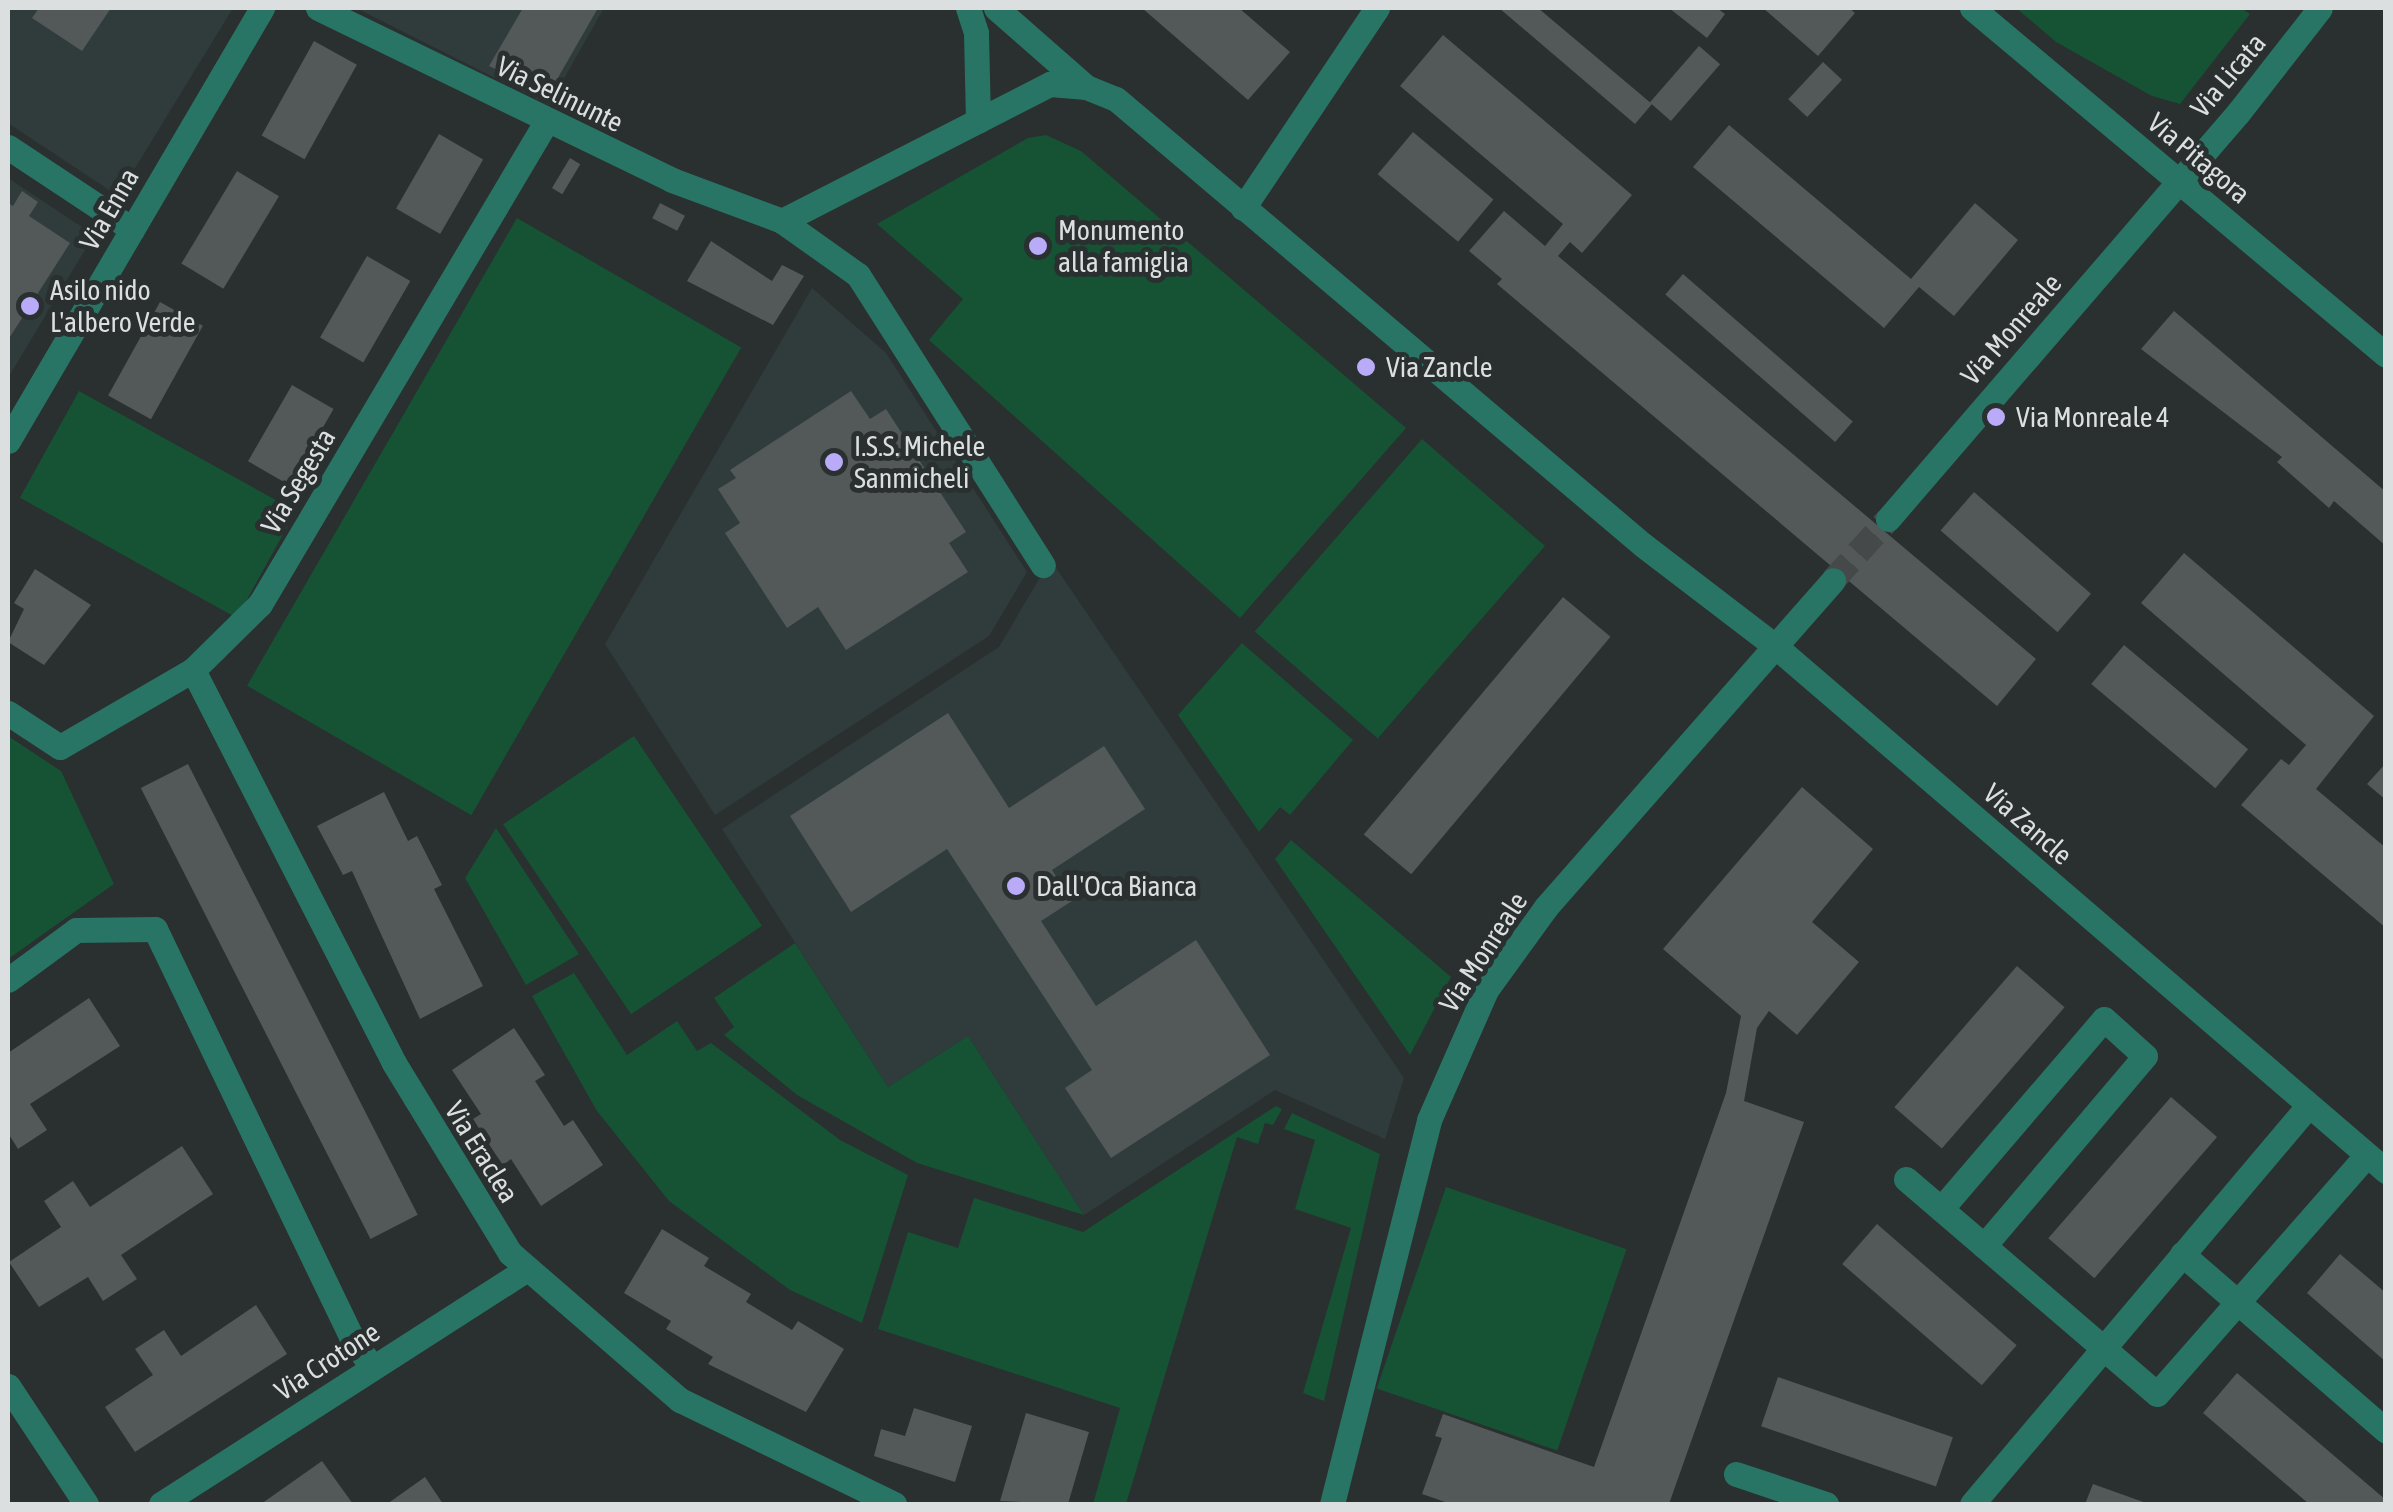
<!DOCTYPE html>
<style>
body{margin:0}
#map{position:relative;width:2393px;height:1512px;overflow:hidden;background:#2a2f2f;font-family:"Asap Condensed",sans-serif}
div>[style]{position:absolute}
.built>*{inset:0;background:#303c3c}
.green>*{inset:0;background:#155334;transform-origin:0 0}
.building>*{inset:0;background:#535859;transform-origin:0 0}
.minor-tunnel>*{height:25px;margin-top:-12.5px;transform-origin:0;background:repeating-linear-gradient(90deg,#454949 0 25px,transparent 0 37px)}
.minor>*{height:25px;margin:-12.5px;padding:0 12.5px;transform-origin:12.5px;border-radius:12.5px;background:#287565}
.dots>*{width:28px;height:28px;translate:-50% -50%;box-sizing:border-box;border:5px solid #2a2f2f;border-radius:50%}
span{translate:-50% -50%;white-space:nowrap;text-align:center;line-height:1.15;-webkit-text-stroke:10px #2a2f2f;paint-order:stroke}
.street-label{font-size:28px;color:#dcdfdf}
.poi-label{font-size:28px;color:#dcdfdf}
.left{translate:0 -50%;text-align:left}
.frame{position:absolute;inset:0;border:10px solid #dcdfdf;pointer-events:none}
</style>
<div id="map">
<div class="built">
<i style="clip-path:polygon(8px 8px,233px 8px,118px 196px,8px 123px)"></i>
<i style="clip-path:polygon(356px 8px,604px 8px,549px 105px)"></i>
<i style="clip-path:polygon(8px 178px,94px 235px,8px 378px)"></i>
<i style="clip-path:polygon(812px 288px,886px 353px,1027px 572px,989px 636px,715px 815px,605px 644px)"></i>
<i style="clip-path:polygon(1056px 568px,1404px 1078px,1385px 1139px,1275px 1090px,1084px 1215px,968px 1036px,888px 1087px,722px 829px,999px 647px,1039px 579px)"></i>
</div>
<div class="green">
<i style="clip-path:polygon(2016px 8px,2241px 8px,2250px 14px,2180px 104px,2152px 96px,2056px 42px)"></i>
<i style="clip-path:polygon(1046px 135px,1081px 151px,1406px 428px,1240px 618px,929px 340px,963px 299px,877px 224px,1028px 138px)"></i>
<i style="left:517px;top:218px;width:259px;height:540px;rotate:30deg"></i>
<i style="left:79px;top:391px;width:248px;height:122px;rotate:29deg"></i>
<i style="left:1422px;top:439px;width:163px;height:255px;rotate:41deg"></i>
<i style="clip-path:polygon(1242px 643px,1353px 740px,1290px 815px,1280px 807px,1259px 832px,1178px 715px)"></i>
<i style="clip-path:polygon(8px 736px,61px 771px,114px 884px,8px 959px)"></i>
<i style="left:634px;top:736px;width:229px;height:158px;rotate:56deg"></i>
<i style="clip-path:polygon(496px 828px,579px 954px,526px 985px,465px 878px)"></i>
<i style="clip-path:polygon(1291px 840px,1451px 977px,1410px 1055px,1275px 859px)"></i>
<i style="clip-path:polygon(795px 943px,888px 1087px,968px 1036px,1084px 1215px,917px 1163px,797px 1095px,724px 1035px,734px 1027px,714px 998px)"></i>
<i style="clip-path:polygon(574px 973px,627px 1055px,677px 1021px,697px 1051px,711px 1043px,840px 1140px,908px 1175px,862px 1323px,790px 1290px,669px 1201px,597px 1111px,532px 996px)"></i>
<i style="clip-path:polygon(1276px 1106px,1282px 1109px,1273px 1125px,1265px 1123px,1258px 1144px,1237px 1137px,1126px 1504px,1093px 1504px,1120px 1408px,878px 1329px,908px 1232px,958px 1248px,974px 1198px,1083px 1232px)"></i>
<i style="clip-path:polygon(1292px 1113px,1380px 1154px,1324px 1401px,1303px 1393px,1351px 1228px,1295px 1209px,1315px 1140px,1284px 1129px)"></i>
<i style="left:1446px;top:1187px;width:191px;height:213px;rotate:19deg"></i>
</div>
<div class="building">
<i style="clip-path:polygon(39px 8px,111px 8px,82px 51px,32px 18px)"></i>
<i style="clip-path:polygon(523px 8px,598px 8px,548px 95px,489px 66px)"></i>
<i style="clip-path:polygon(1142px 8px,1239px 8px,1290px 52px,1248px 100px)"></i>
<i style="clip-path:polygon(1499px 8px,1538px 8px,1652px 104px,1635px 124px)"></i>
<i style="clip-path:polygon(1669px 8px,1717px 8px,1725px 14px,1707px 38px)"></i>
<i style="clip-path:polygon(1763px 8px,1849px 8px,1855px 13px,1818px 56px)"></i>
<i style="clip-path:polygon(1443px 35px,1632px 195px,1582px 253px,1570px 242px,1558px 256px,2036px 659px,1997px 706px,1497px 284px,1502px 279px,1469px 251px,1504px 211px,1545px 246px,1563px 224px,1400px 86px)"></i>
<i style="left:314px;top:41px;width:49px;height:108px;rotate:29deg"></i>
<i style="left:1699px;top:46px;width:28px;height:75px;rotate:41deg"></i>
<i style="left:1823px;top:62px;width:26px;height:51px;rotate:43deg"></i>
<i style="clip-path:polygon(1729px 125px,1911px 279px,1975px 203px,2018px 240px,1954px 316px,1919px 287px,1884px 328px,1693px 167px)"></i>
<i style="left:1413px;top:132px;width:105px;height:55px;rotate:40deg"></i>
<i style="left:439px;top:134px;width:51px;height:86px;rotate:30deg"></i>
<i style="left:570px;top:158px;width:12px;height:35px;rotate:31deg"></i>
<i style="left:237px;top:171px;width:49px;height:108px;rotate:31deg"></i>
<i style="clip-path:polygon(22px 191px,38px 202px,29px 216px,70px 243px,8px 340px,8px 203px,13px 206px)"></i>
<i style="left:660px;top:203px;width:28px;height:17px;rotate:27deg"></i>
<i style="clip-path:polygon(711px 241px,772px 281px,782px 265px,804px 276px,773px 325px,687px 281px)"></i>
<i style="left:367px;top:256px;width:50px;height:94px;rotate:30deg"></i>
<i style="left:1683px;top:274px;width:225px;height:27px;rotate:41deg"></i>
<i style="left:160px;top:302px;width:49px;height:107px;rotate:29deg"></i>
<i style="clip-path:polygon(2174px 311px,2386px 492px,2386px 546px,2334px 501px,2329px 508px,2277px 462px,2282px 457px,2141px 349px)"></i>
<i style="left:292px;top:385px;width:48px;height:88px;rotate:30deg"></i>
<i style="clip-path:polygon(851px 391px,870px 419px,886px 409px,966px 532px,949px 543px,968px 572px,846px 650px,818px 607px,787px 628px,725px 533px,740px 523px,718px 489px,736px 478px,730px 470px)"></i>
<i style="left:1974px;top:492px;width:155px;height:51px;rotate:41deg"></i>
<i style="clip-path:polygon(2184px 553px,2374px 716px,2316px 789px,2386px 848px,2386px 928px,2241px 805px,2281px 759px,2289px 765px,2306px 745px,2141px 603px)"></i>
<i style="clip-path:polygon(35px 569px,91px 605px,44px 665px,8px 642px,24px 609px,14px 603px)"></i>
<i style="left:1563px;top:597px;width:62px;height:310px;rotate:40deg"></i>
<i style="left:2124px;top:645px;width:162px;height:51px;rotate:40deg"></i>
<i style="clip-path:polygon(948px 713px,1009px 808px,1104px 746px,1145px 809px,1052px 870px,1072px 901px,1041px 921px,1096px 1006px,1196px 940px,1270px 1055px,1111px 1158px,1065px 1088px,1092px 1070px,947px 849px,851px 912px,790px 816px)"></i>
<i style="clip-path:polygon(2386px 763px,2386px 800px,2367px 784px)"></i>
<i style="left:188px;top:764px;width:506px;height:53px;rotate:63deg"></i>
<i style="clip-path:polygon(1802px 787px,1873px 849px,1812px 922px,1859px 962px,1797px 1035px,1769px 1011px,1757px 1028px,1744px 1101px,1804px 1122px,1669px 1504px,1451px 1504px,1422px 1494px,1442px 1438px,1435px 1436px,1443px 1414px,1594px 1467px,1726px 1093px,1741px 1016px,1663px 949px)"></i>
<i style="clip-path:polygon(384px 792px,408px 841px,417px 836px,442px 885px,434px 889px,483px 986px,420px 1019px,352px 871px,343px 875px,317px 826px)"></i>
<i style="left:2017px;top:966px;width:63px;height:187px;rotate:41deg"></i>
<i style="clip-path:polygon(89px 998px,120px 1046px,30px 1104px,47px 1130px,18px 1149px,8px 1133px,8px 1053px)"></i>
<i style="clip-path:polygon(514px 1028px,545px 1075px,535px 1081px,564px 1126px,573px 1120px,603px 1165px,541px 1206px,511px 1159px,503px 1165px,494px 1152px,473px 1119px,481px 1114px,452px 1070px)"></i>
<i style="left:2171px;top:1097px;width:61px;height:187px;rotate:41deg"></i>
<i style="clip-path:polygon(182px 1146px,213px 1194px,121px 1255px,137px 1279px,103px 1301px,88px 1277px,39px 1307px,9px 1262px,61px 1227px,44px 1201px,73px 1181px,90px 1207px)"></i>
<i style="left:1877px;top:1224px;width:185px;height:53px;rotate:41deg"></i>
<i style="clip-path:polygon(662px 1229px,709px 1258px,704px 1266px,751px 1294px,746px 1302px,792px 1330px,798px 1321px,844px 1349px,806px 1412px,708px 1364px,713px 1357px,666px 1329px,671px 1321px,624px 1293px)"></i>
<i style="clip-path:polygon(2340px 1254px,2386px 1293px,2386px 1362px,2307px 1293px)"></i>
<i style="clip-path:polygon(256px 1305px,287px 1354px,135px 1452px,105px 1407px,153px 1375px,135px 1349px,164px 1330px,181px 1356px)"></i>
<i style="clip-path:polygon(2237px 1373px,2386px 1500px,2386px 1504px,2309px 1504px,2203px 1413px)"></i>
<i style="left:1778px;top:1377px;width:185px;height:52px;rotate:19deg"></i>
<i style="clip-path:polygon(914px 1408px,972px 1426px,955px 1482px,874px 1456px,881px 1429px,905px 1436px)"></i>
<i style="clip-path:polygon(1026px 1413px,1089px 1432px,1068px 1504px,1000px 1501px)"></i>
<i style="clip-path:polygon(322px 1461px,353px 1504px,261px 1504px)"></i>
<i style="clip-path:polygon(425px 1477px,443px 1504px,387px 1504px)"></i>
<i style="clip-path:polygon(2093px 1484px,2149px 1504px,2085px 1504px)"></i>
</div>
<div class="minor-tunnel">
<i style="left:1833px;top:580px;width:82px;rotate:-48deg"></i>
</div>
<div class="minor">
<i style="left:318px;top:8px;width:394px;rotate:25.9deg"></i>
<i style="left:672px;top:180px;width:117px;rotate:20.4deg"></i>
<i style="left:782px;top:221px;width:301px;rotate:-27.1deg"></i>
<i style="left:1050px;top:84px;width:36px;rotate:5deg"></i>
<i style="left:968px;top:8px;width:26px;rotate:72deg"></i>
<i style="left:976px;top:33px;width:88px;rotate:88.7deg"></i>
<i style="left:996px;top:8px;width:120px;rotate:41.3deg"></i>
<i style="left:1086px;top:87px;width:32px;rotate:22deg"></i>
<i style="left:1116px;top:99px;width:690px;rotate:40.24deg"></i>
<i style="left:1643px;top:545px;width:166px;rotate:37.4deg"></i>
<i style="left:1775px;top:646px;width:806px;rotate:40.67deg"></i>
<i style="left:1972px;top:8px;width:540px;rotate:39.97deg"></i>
<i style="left:8px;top:147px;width:149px;rotate:33.5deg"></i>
<i style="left:1243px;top:208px;width:241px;rotate:-56.2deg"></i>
<i style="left:782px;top:221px;width:93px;rotate:35.4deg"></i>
<i style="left:858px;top:275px;width:344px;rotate:57.5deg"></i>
<i style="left:8px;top:441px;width:502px;rotate:-59.6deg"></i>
<i style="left:1888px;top:519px;width:536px;rotate:-49.24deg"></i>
<i style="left:2238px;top:113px;width:133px;rotate:-52deg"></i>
<i style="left:193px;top:670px;width:441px;rotate:62.9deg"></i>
<i style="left:394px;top:1063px;width:223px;rotate:58.6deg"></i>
<i style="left:510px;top:1253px;width:225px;rotate:40.9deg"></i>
<i style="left:680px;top:1400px;width:238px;rotate:25.9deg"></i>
<i style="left:8px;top:713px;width:62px;rotate:33.2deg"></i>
<i style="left:60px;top:747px;width:154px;rotate:-30.1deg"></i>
<i style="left:193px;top:670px;width:94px;rotate:-44.6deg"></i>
<i style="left:260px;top:604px;width:560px;rotate:-59.32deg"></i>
<i style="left:8px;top:980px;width:84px;rotate:-36.3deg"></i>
<i style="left:76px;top:930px;width:79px;rotate:-0.7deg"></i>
<i style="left:155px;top:929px;width:453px;rotate:64.3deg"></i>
<i style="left:351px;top:1337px;width:37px;rotate:55deg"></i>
<i style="left:1906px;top:1179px;width:330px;rotate:40.6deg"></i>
<i style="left:2157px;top:1394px;width:318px;rotate:-48.7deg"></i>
<i style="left:1941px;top:1209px;width:250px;rotate:-49.4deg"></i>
<i style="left:2104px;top:1019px;width:55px;rotate:42.1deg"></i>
<i style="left:2145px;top:1056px;width:249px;rotate:130.3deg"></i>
<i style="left:2182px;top:1254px;width:270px;rotate:40.9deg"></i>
<i style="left:8px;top:1386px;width:141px;rotate:56.5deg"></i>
<i style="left:1736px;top:1474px;width:95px;rotate:18.4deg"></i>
<i style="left:161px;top:1504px;width:434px;rotate:-32.7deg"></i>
<i style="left:1332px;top:1504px;width:396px;rotate:-75.8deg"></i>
<i style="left:1429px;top:1120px;width:142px;rotate:-66.3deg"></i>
<i style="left:1486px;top:990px;width:102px;rotate:-54.1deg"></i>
<i style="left:1546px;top:907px;width:435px;rotate:-48.7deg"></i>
<i style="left:1972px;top:1504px;width:522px;rotate:-49.82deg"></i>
</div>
<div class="dots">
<i style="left:1038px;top:246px;background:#b9abf7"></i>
<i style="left:30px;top:306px;background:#b9abf7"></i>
<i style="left:1366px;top:367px;background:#b9abf7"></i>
<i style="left:1996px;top:417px;background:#b9abf7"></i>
<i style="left:834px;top:462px;background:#b9abf7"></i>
<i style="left:1016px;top:886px;background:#b9abf7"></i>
</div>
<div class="street-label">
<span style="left:2228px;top:75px;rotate:-50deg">Via Licata</span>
<span style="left:560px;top:94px;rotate:26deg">Via Selinunte</span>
<span style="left:2199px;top:158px;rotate:40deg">Via Pitagora</span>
<span style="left:109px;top:209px;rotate:-60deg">Via Enna</span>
<span style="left:2011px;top:329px;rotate:-49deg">Via Monreale</span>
<span style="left:298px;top:481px;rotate:-59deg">Via Segesta</span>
<span style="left:2028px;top:824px;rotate:41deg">Via Zancle</span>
<span style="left:1483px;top:952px;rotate:-57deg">Via Monreale</span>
<span style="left:482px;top:1152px;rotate:58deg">Via Eraclea</span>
<span style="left:327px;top:1361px;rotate:-33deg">Via Crotone</span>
</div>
<div class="poi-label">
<span class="left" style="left:1058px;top:246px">Monumento<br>alla famiglia</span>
<span class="left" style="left:50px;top:306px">Asilo nido<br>L'albero Verde</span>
<span class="left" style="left:1386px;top:367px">Via Zancle</span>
<span class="left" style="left:2016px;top:417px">Via Monreale 4</span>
<span class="left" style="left:854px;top:462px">I.S.S. Michele<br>Sanmicheli</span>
<span class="left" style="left:1036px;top:886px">Dall'Oca Bianca</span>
</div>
<div class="frame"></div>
</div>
